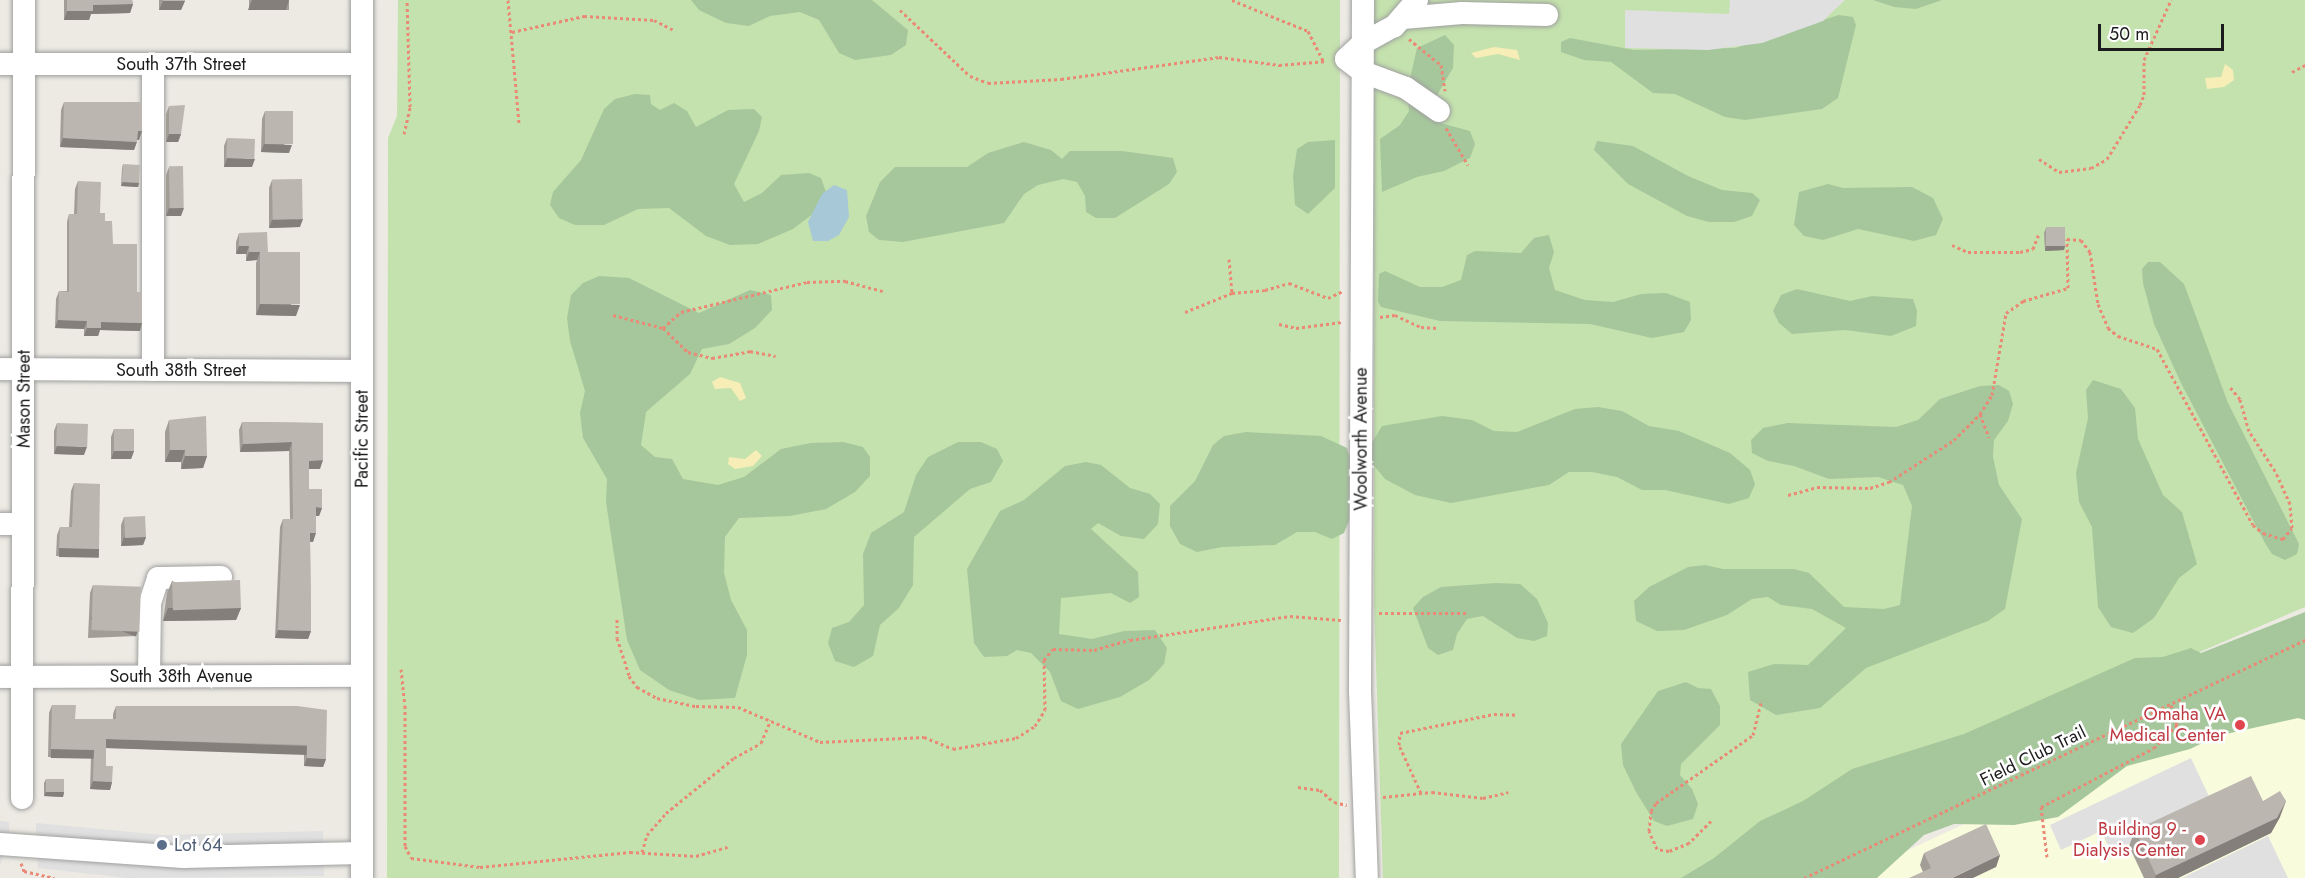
<!DOCTYPE html>
<style>
body{margin:0}
#map{position:relative;width:2305px;height:878px;overflow:hidden;background:#eceae3;font-family:Jost,sans-serif}
div>[style]{position:absolute}
.education>*{inset:0;background:#f9fbdd}
.grass>*{inset:0;background:#c4e2ad}
.forest>*{inset:0;background:#a6c79c}
.sand>*{inset:0;background:#f7eeb7}
.parking>*{inset:0;background:#e0e0e0}
.water>*{inset:0;background:#a7c8d6}
.path>*{height:3px;margin-top:-1.5px;transform-origin:0;background:repeating-linear-gradient(90deg,#ea8976 0 3px,transparent 0 6px)}
.roads{filter:drop-shadow(0 0 2px #a0a0a0) drop-shadow(0 0 2px #a0a0a0)}
.minor>*{height:22px;margin:-11px;padding:0 11px;transform-origin:11px;border-radius:11px;background:#fff}
.wall>*{inset:0;background:#a29d97;transform-origin:0 0}
.shaded-wall>*{inset:0;background:#847f7b;transform-origin:0 0}
.building>*{inset:0;background:#bcb6b0;transform-origin:0 0}
.dots>*{width:16px;height:16px;translate:-50% -50%;box-sizing:border-box;border:3px solid #fff;border-radius:50%}
span{translate:-50% -50%;white-space:nowrap;text-align:center;line-height:1.15;-webkit-text-stroke:5px #fff;paint-order:stroke}
.street-label{font-size:18px;color:#1c1c1c}
.health-label{font-size:18px;color:#be3a42}
.right{translate:-100% -50%;text-align:right}
.service-label{font-size:18px;color:#4e5e75}
.left{translate:0 -50%;text-align:left}
.scale{position:absolute;left:2098px;top:24px;width:126px;height:27px;box-sizing:border-box;border:3px solid #1c1c1c;border-top:0;padding-left:8px;font-size:18px;line-height:21px;white-space:nowrap;color:#1c1c1c;-webkit-text-stroke:4px #fff;paint-order:stroke}
</style>
<div id="map">
<div class="education">
<i style="clip-path:polygon(2305px 664px,2305px 878px,1848px 878px,2046px 786px)"></i>
</div>
<div class="grass">
<i style="clip-path:polygon(398px 0,1340px 0,1339px 878px,387px 878px,388px 138px,397px 116px)"></i>
<i style="clip-path:polygon(1374px 0,2305px 0,2305px 607px,2160px 669px,1759px 878px,1383px 878px,1374px 604px)"></i>
</div>
<div class="forest">
<i style="clip-path:polygon(691px 0,872px 0,908px 30px,906px 45px,891px 55px,855px 60px,839px 53px,819px 20px,800px 12px,770px 16px,749px 26px,726px 23px,699px 10px)"></i>
<i style="clip-path:polygon(1873px 0,1942px 0,1916px 9px,1894px 7px)"></i>
<i style="clip-path:polygon(1839px 15px,1853px 17px,1856px 25px,1838px 98px,1822px 109px,1745px 120px,1725px 117px,1675px 94px,1653px 93px,1611px 62px,1584px 60px,1561px 52px,1561px 42px,1570px 38px,1634px 50px,1735px 48px)"></i>
<i style="clip-path:polygon(1445px 35px,1454px 45px,1453px 68px,1429px 109px,1433px 121px,1470px 131px,1475px 144px,1470px 158px,1444px 171px,1417px 177px,1382px 192px,1380px 139px,1400px 125px,1409px 111px,1407px 92px,1417px 48px)"></i>
<i style="clip-path:polygon(635px 94px,650px 95px,651px 104px,660px 110px,674px 103px,687px 111px,696px 127px,728px 110px,754px 109px,762px 117px,759px 131px,734px 184px,744px 202px,762px 193px,781px 175px,809px 173px,821px 178px,826px 192px,814px 213px,793px 229px,758px 244px,730px 245px,706px 236px,669px 208px,638px 209px,604px 225px,575px 225px,559px 218px,550px 205px,553px 192px,581px 160px,604px 109px,615px 99px)"></i>
<i style="clip-path:polygon(1335px 140px,1335px 188px,1308px 214px,1295px 205px,1293px 176px,1297px 149px,1308px 142px)"></i>
<i style="clip-path:polygon(1597px 141px,1633px 146px,1688px 176px,1722px 190px,1752px 193px,1760px 200px,1752px 216px,1734px 222px,1709px 222px,1687px 216px,1628px 184px,1594px 150px)"></i>
<i style="clip-path:polygon(1024px 142px,1051px 150px,1062px 159px,1070px 151px,1122px 151px,1173px 158px,1177px 172px,1169px 184px,1115px 218px,1096px 218px,1086px 212px,1085px 196px,1077px 182px,1063px 179px,1038px 185px,1024px 194px,1004px 223px,903px 242px,879px 240px,869px 232px,866px 216px,880px 182px,895px 167px,967px 167px,988px 153px)"></i>
<i style="clip-path:polygon(1828px 184px,1843px 188px,1912px 187px,1933px 198px,1943px 219px,1936px 235px,1914px 241px,1858px 229px,1823px 240px,1804px 236px,1794px 225px,1799px 192px)"></i>
<i style="clip-path:polygon(1549px 235px,1554px 252px,1549px 268px,1555px 290px,1585px 300px,1613px 302px,1641px 294px,1666px 293px,1690px 302px,1691px 320px,1684px 332px,1652px 338px,1590px 324px,1440px 321px,1381px 307px,1378px 302px,1379px 274px,1385px 271px,1420px 287px,1442px 287px,1461px 280px,1467px 255px,1475px 251px,1521px 253px,1534px 238px)"></i>
<i style="clip-path:polygon(2148px 262px,2160px 262px,2184px 284px,2228px 403px,2299px 544px,2297px 554px,2285px 560px,2272px 554px,2265px 543px,2181px 383px,2154px 324px,2143px 283px,2142px 269px)"></i>
<i style="clip-path:polygon(599px 276px,629px 278px,699px 313px,750px 290px,771px 295px,772px 310px,755px 328px,729px 344px,702px 349px,690px 374px,646px 412px,641px 445px,655px 457px,672px 459px,683px 479px,718px 485px,744px 477px,781px 449px,811px 443px,843px 442px,863px 447px,870px 457px,870px 476px,855px 492px,826px 509px,790px 516px,739px 518px,725px 537px,724px 573px,731px 600px,747px 630px,747px 655px,735px 698px,699px 700px,669px 690px,640px 670px,627px 640px,606px 502px,607px 479px,583px 438px,580px 413px,585px 391px,570px 341px,567px 318px,571px 295px,583px 283px)"></i>
<i style="clip-path:polygon(1797px 289px,1850px 301px,1872px 296px,1913px 299px,1917px 311px,1916px 326px,1891px 336px,1845px 330px,1792px 334px,1779px 323px,1773px 311px,1781px 295px)"></i>
<i style="clip-path:polygon(2093px 380px,2121px 389px,2135px 408px,2138px 439px,2163px 495px,2182px 512px,2197px 564px,2179px 578px,2154px 618px,2133px 633px,2111px 627px,2098px 607px,2092px 527px,2079px 502px,2076px 473px,2088px 418px,2086px 390px)"></i>
<i style="clip-path:polygon(1999px 385px,2009px 391px,2013px 404px,2008px 421px,1994px 440px,1993px 457px,1999px 485px,2022px 519px,2005px 609px,1988px 621px,1866px 668px,1820px 708px,1776px 715px,1750px 700px,1748px 672px,1774px 664px,1808px 665px,1846px 628px,1812px 609px,1781px 605px,1768px 597px,1752px 599px,1727px 615px,1684px 630px,1657px 631px,1636px 621px,1634px 601px,1649px 587px,1688px 567px,1705px 565px,1723px 569px,1794px 569px,1809px 573px,1844px 607px,1884px 609px,1900px 605px,1912px 506px,1903px 485px,1878px 477px,1829px 479px,1794px 466px,1768px 461px,1752px 453px,1751px 440px,1763px 428px,1788px 423px,1896px 427px,1918px 420px,1940px 399px,1980px 386px)"></i>
<i style="clip-path:polygon(1598px 407px,1622px 411px,1649px 426px,1679px 431px,1730px 453px,1750px 470px,1755px 484px,1749px 498px,1729px 504px,1665px 490px,1642px 490px,1617px 477px,1592px 472px,1569px 472px,1549px 485px,1451px 503px,1415px 495px,1385px 479px,1371px 462px,1371px 444px,1382px 426px,1442px 416px,1472px 420px,1494px 431px,1517px 432px,1575px 409px)"></i>
<i style="clip-path:polygon(1246px 432px,1321px 436px,1347px 448px,1353px 467px,1351px 516px,1344px 533px,1332px 539px,1315px 532px,1297px 532px,1275px 545px,1222px 547px,1197px 552px,1180px 544px,1170px 526px,1170px 506px,1195px 481px,1213px 445px,1224px 436px)"></i>
<i style="clip-path:polygon(958px 442px,981px 442px,997px 449px,1003px 461px,991px 482px,970px 489px,914px 537px,913px 585px,899px 608px,880px 625px,873px 656px,854px 667px,835px 661px,828px 643px,832px 628px,849px 622px,864px 605px,863px 554px,871px 533px,904px 512px,916px 475px,928px 457px)"></i>
<i style="clip-path:polygon(1086px 462px,1101px 465px,1130px 488px,1150px 494px,1160px 504px,1158px 524px,1144px 539px,1121px 536px,1098px 523px,1091px 529px,1138px 572px,1139px 597px,1130px 603px,1111px 593px,1061px 598px,1059px 634px,1092px 639px,1124px 631px,1155px 630px,1167px 648px,1164px 664px,1149px 680px,1120px 697px,1078px 709px,1061px 701px,1050px 672px,1031px 653px,1017px 650px,1007px 656px,984px 657px,974px 643px,967px 569px,1000px 511px,1024px 500px,1065px 466px)"></i>
<i style="clip-path:polygon(1496px 583px,1520px 584px,1537px 599px,1548px 623px,1547px 636px,1534px 641px,1517px 638px,1483px 616px,1467px 619px,1457px 634px,1453px 650px,1438px 655px,1428px 648px,1413px 608px,1423px 597px,1441px 587px)"></i>
<i style="clip-path:polygon(2305px 612px,2305px 720px,2298px 718px,2217px 736px,2190px 749px,2127px 766px,2058px 817px,2014px 825px,1954px 824px,1924px 835px,1877px 878px,1681px 878px,1714px 858px,1760px 821px,1803px 801px,1852px 769px,1964px 734px,2135px 658px,2163px 657px,2191px 648px,2201px 653px)"></i>
<i style="clip-path:polygon(1686px 682px,1698px 688px,1711px 689px,1720px 706px,1720px 725px,1681px 764px,1680px 775px,1692px 789px,1698px 804px,1693px 819px,1667px 826px,1654px 821px,1636px 792px,1623px 765px,1621px 744px,1658px 691px)"></i>
</div>
<div class="sand">
<i style="clip-path:polygon(1494px 47px,1517px 50px,1520px 60px,1498px 54px,1476px 58px,1471px 53px)"></i>
<i style="clip-path:polygon(2225px 64px,2233px 70px,2234px 80px,2224px 87px,2207px 89px,2205px 78px,2221px 77px)"></i>
<i style="clip-path:polygon(720px 377px,740px 383px,746px 398px,740px 401px,731px 388px,715px 389px,712px 382px)"></i>
<i style="clip-path:polygon(756px 450px,762px 456px,753px 466px,735px 469px,728px 464px,729px 457px,745px 459px)"></i>
</div>
<div class="parking">
<i style="clip-path:polygon(1730px 0,1845px 0,1823px 21px,1762px 43px,1708px 50px,1625px 48px,1625px 10px,1729px 14px)"></i>
<i style="clip-path:polygon(2191px 758px,2213px 805px,2111px 852px,2101px 831px,2061px 850px,2050px 825px)"></i>
<i style="clip-path:polygon(0 821px,9px 822px,9px 836px,36px 837px,36px 823px,162px 835px,323px 831px,324px 876px,127px 878px,38px 868px,37px 854px,4px 852px,0 866px)"></i>
<i style="clip-path:polygon(2268px 836px,2288px 878px,2182px 878px)"></i>
</div>
<div class="water">
<i style="clip-path:polygon(834px 185px,847px 190px,849px 217px,839px 235px,828px 241px,813px 241px,808px 222px,822px 194px)"></i>
</div>
<div class="path">
<i style="left:508px;top:0;width:123px;rotate:84.9deg"></i>
<i style="left:1232px;top:0;width:82px;rotate:22.2deg"></i>
<i style="left:1308px;top:31px;width:34px;rotate:63deg"></i>
<i style="left:900px;top:10px;width:96px;rotate:43.3deg"></i>
<i style="left:970px;top:76px;width:19px;rotate:21deg"></i>
<i style="left:988px;top:83px;width:73px;rotate:-3.1deg"></i>
<i style="left:1061px;top:79px;width:160px;rotate:-7.9deg"></i>
<i style="left:1219px;top:57px;width:61px;rotate:7.6deg"></i>
<i style="left:1279px;top:65px;width:48px;rotate:-4.8deg"></i>
<i style="left:512px;top:32px;width:74px;rotate:-12.5deg"></i>
<i style="left:584px;top:16px;width:70px;rotate:3.3deg"></i>
<i style="left:654px;top:20px;width:22px;rotate:27deg"></i>
<i style="left:1409px;top:39px;width:41px;rotate:39.1deg"></i>
<i style="left:1441px;top:65px;width:26px;rotate:81deg"></i>
<i style="left:2292px;top:72px;width:15px;rotate:-28deg"></i>
<i style="left:1446px;top:128px;width:43px;rotate:59.3deg"></i>
<i style="left:404px;top:134px;width:28px;rotate:-77deg"></i>
<i style="left:410px;top:107px;width:107px;rotate:-91.6deg"></i>
<i style="left:2039px;top:159px;width:24px;rotate:33deg"></i>
<i style="left:2059px;top:172px;width:32px;rotate:-7deg"></i>
<i style="left:2091px;top:168px;width:18px;rotate:-29deg"></i>
<i style="left:2107px;top:159px;width:63px;rotate:-58.6deg"></i>
<i style="left:2140px;top:105px;width:11px;rotate:-68deg"></i>
<i style="left:2144px;top:95px;width:35px;rotate:-90deg"></i>
<i style="left:2144px;top:60px;width:66px;rotate:-65.8deg"></i>
<i style="left:1952px;top:245px;width:17px;rotate:24deg"></i>
<i style="left:1968px;top:252px;width:52px"></i>
<i style="left:2020px;top:252px;width:13px;rotate:-13deg"></i>
<i style="left:2033px;top:249px;width:17px;rotate:-69deg"></i>
<i style="left:1229px;top:259px;width:34px;rotate:85deg"></i>
<i style="left:1185px;top:312px;width:51px;rotate:-22deg"></i>
<i style="left:1232px;top:293px;width:33px;rotate:-5deg"></i>
<i style="left:1265px;top:290px;width:25px;rotate:-16deg"></i>
<i style="left:1289px;top:283px;width:42px;rotate:21deg"></i>
<i style="left:1328px;top:298px;width:17px;rotate:-25deg"></i>
<i style="left:613px;top:315px;width:52px;rotate:14.6deg"></i>
<i style="left:663px;top:328px;width:35px;rotate:44deg"></i>
<i style="left:688px;top:352px;width:25px;rotate:14deg"></i>
<i style="left:712px;top:358px;width:39px;rotate:-10deg"></i>
<i style="left:750px;top:351px;width:26px;rotate:11deg"></i>
<i style="left:1380px;top:317px;width:15px;rotate:-8deg"></i>
<i style="left:1395px;top:315px;width:29px;rotate:25deg"></i>
<i style="left:1421px;top:327px;width:17px;rotate:3deg"></i>
<i style="left:1279px;top:324px;width:17px;rotate:13deg"></i>
<i style="left:1296px;top:328px;width:46px;rotate:-7.4deg"></i>
<i style="left:663px;top:328px;width:24px;rotate:-42deg"></i>
<i style="left:681px;top:312px;width:130px;rotate:-13.4deg"></i>
<i style="left:807px;top:282px;width:38px;rotate:-2deg"></i>
<i style="left:845px;top:281px;width:42px;rotate:15deg"></i>
<i style="left:1980px;top:414px;width:22px;rotate:-58deg"></i>
<i style="left:1992px;top:395px;width:83px;rotate:-80.3deg"></i>
<i style="left:2006px;top:313px;width:21px;rotate:-35deg"></i>
<i style="left:2023px;top:301px;width:47px;rotate:-16.1deg"></i>
<i style="left:2068px;top:288px;width:49px;rotate:-91.2deg"></i>
<i style="left:2067px;top:239px;width:14px;rotate:4deg"></i>
<i style="left:2081px;top:240px;width:15px;rotate:53deg"></i>
<i style="left:2090px;top:252px;width:53px;rotate:81.3deg"></i>
<i style="left:2098px;top:304px;width:26px;rotate:67deg"></i>
<i style="left:2108px;top:328px;width:13px;rotate:39deg"></i>
<i style="left:2118px;top:336px;width:41px;rotate:18.4deg"></i>
<i style="left:2157px;top:349px;width:200px;rotate:61.4deg"></i>
<i style="left:2253px;top:525px;width:13px;rotate:39deg"></i>
<i style="left:2263px;top:533px;width:21px;rotate:17deg"></i>
<i style="left:2283px;top:539px;width:14px;rotate:-51deg"></i>
<i style="left:2292px;top:528px;width:24px;rotate:-95deg"></i>
<i style="left:2290px;top:504px;width:36px;rotate:-114deg"></i>
<i style="left:2275px;top:471px;width:48px;rotate:-123deg"></i>
<i style="left:2249px;top:431px;width:33px;rotate:-106deg"></i>
<i style="left:2240px;top:399px;width:16px;rotate:-130deg"></i>
<i style="left:1788px;top:495px;width:30px;rotate:-15deg"></i>
<i style="left:1817px;top:487px;width:53px;rotate:1.1deg"></i>
<i style="left:1870px;top:488px;width:20px;rotate:-18deg"></i>
<i style="left:1889px;top:482px;width:77px;rotate:-32.9deg"></i>
<i style="left:1954px;top:440px;width:37px;rotate:-45deg"></i>
<i style="left:1980px;top:414px;width:25px;rotate:69deg"></i>
<i style="left:1379px;top:613px;width:89px"></i>
<i style="left:617px;top:619px;width:19px;rotate:90deg"></i>
<i style="left:617px;top:638px;width:40px;rotate:72deg"></i>
<i style="left:629px;top:676px;width:14px;rotate:54deg"></i>
<i style="left:637px;top:687px;width:23px;rotate:29deg"></i>
<i style="left:657px;top:698px;width:40px;rotate:12deg"></i>
<i style="left:696px;top:706px;width:42px;rotate:1.4deg"></i>
<i style="left:738px;top:707px;width:89px;rotate:23.1deg"></i>
<i style="left:820px;top:742px;width:104px;rotate:-2.8deg"></i>
<i style="left:924px;top:737px;width:31px;rotate:22deg"></i>
<i style="left:953px;top:749px;width:64px;rotate:-9.9deg"></i>
<i style="left:1016px;top:738px;width:22px;rotate:-32deg"></i>
<i style="left:1035px;top:726px;width:19px;rotate:-58deg"></i>
<i style="left:1045px;top:710px;width:50px;rotate:-91.1deg"></i>
<i style="left:1044px;top:660px;width:14px;rotate:-51deg"></i>
<i style="left:1053px;top:649px;width:41px;rotate:1.4deg"></i>
<i style="left:1094px;top:650px;width:37px;rotate:-16deg"></i>
<i style="left:1130px;top:640px;width:162px;rotate:-8.5deg"></i>
<i style="left:1290px;top:616px;width:51px;rotate:4.5deg"></i>
<i style="left:401px;top:669px;width:36px;rotate:84deg"></i>
<i style="left:405px;top:705px;width:141px;rotate:90deg"></i>
<i style="left:405px;top:846px;width:13px;rotate:63deg"></i>
<i style="left:411px;top:858px;width:70px;rotate:7.4deg"></i>
<i style="left:480px;top:867px;width:151px;rotate:-5.7deg"></i>
<i style="left:630px;top:852px;width:66px;rotate:3.5deg"></i>
<i style="left:696px;top:856px;width:33px;rotate:-16deg"></i>
<i style="left:1298px;top:787px;width:22px;rotate:8deg"></i>
<i style="left:1320px;top:790px;width:18px;rotate:41deg"></i>
<i style="left:1334px;top:802px;width:13px;rotate:13deg"></i>
<i style="left:1421px;top:793px;width:53px;rotate:-114.6deg"></i>
<i style="left:1399px;top:745px;width:12px;rotate:-85deg"></i>
<i style="left:1400px;top:733px;width:96px;rotate:-11.4deg"></i>
<i style="left:1494px;top:714px;width:24px;rotate:2deg"></i>
<i style="left:1383px;top:797px;width:49px;rotate:-5.8deg"></i>
<i style="left:1432px;top:792px;width:51px;rotate:6.7deg"></i>
<i style="left:1483px;top:798px;width:26px;rotate:-13deg"></i>
<i style="left:1711px;top:821px;width:31px;rotate:135deg"></i>
<i style="left:1689px;top:843px;width:22px;rotate:158deg"></i>
<i style="left:1669px;top:851px;width:12px;rotate:-171deg"></i>
<i style="left:1657px;top:849px;width:20px;rotate:-114deg"></i>
<i style="left:1649px;top:831px;width:20px;rotate:-84deg"></i>
<i style="left:1651px;top:811px;width:9px;rotate:-58deg"></i>
<i style="left:1656px;top:803px;width:118px;rotate:-35deg"></i>
<i style="left:1753px;top:735px;width:36px;rotate:-76deg"></i>
<i style="left:642px;top:852px;width:18px;rotate:-74deg"></i>
<i style="left:647px;top:835px;width:29px;rotate:-49deg"></i>
<i style="left:666px;top:813px;width:87px;rotate:-39deg"></i>
<i style="left:734px;top:758px;width:31px;rotate:-29deg"></i>
<i style="left:761px;top:743px;width:25px;rotate:-67deg"></i>
<i style="left:2047px;top:857px;width:50px;rotate:-96.8deg"></i>
<i style="left:2041px;top:807px;width:127px;rotate:-27.6deg"></i>
<i style="left:2154px;top:748px;width:33px;rotate:-45deg"></i>
<i style="left:2177px;top:725px;width:21px;rotate:-107deg"></i>
<i style="left:21px;top:863px;width:9px;rotate:69deg"></i>
<i style="left:24px;top:871px;width:31px;rotate:13deg"></i>
<i style="left:1804px;top:878px;width:555px;rotate:-25.41deg"></i>
</div>
<div class="roads">
<div class="minor">
<i style="left:1363px;top:0;width:691px;rotate:90.25deg"></i>
<i style="left:1360px;top:691px;width:187px;rotate:87.9deg"></i>
<i style="left:1417px;top:0;width:35px;rotate:131deg"></i>
<i style="left:1394px;top:26px;width:35px;rotate:151deg"></i>
<i style="left:1363px;top:43px;width:23px;rotate:137deg"></i>
<i style="left:1346px;top:59px;width:21px;rotate:37deg"></i>
<i style="left:1363px;top:72px;width:46px;rotate:20.4deg"></i>
<i style="left:1406px;top:88px;width:40px;rotate:34.9deg"></i>
<i style="left:1403px;top:18px;width:59px;rotate:-4.8deg"></i>
<i style="left:1462px;top:13px;width:85px;rotate:1.3deg"></i>
<i style="left:0;top:64px;width:362px"></i>
<i style="left:153px;top:64px;width:306px;rotate:90deg"></i>
<i style="left:0;top:369px;width:362px;rotate:0.3deg"></i>
<i style="left:0;top:524px;width:23px"></i>
<i style="left:149px;top:676px;width:73px;rotate:-89.2deg"></i>
<i style="left:150px;top:603px;width:26px;rotate:-72deg"></i>
<i style="left:158px;top:578px;width:63px;rotate:-0.9deg"></i>
<i style="left:0;top:677px;width:361px;rotate:-0.2deg"></i>
<i style="left:22px;top:798px;width:798px;rotate:-89.86deg"></i>
<i style="left:0;top:844px;width:183px;rotate:4.1deg"></i>
<i style="left:183px;top:857px;width:179px;rotate:-1.3deg"></i>
<i style="left:362px;top:878px;width:878px;rotate:-90deg"></i>
</div>
</div>
<div class="wall">
<i style="clip-path:polygon(64px 0,132px 0,133px 4px,130px 13px,91px 14px,89px 20px,64px 20px)"></i>
<i style="clip-path:polygon(159px 0,185px 0,181px 10px,159px 10px)"></i>
<i style="left:249px;top:0;width:40px;height:10px"></i>
<i style="clip-path:polygon(64px 102px,139px 140px,137px 140px,134px 150px,60px 147px,61px 110px)"></i>
<i style="clip-path:polygon(169px 106px,181px 134px,178px 142px,166px 142px,166px 114px)"></i>
<i style="clip-path:polygon(265px 111px,289px 153px,261px 152px,262px 119px)"></i>
<i style="clip-path:polygon(227px 138px,252px 167px,224px 167px,224px 146px)"></i>
<i style="clip-path:polygon(123px 164px,139px 183px,138px 187px,121px 186px,122px 168px)"></i>
<i style="clip-path:polygon(169px 167px,181px 216px,166px 216px,166px 175px)"></i>
<i style="clip-path:polygon(272px 180px,300px 227px,269px 228px,269px 188px)"></i>
<i style="clip-path:polygon(78px 181px,105px 221px,113px 244px,137px 292px,140px 331px,100px 330px,98px 336px,84px 336px,84px 329px,55px 328px,56px 299px,59px 291px,67px 291px,67px 222px,69px 214px,74px 214px,75px 189px)"></i>
<i style="clip-path:polygon(2046px 228px,2065px 246px,2064px 250px,2045px 251px,2044px 233px)"></i>
<i style="clip-path:polygon(239px 233px,268px 252px,296px 316px,256px 315px,256px 263px,257px 260px,246px 261px,246px 254px,236px 254px,236px 242px)"></i>
<i style="clip-path:polygon(169px 420px,207px 456px,203px 468px,181px 469px,181px 462px,165px 462px,165px 432px)"></i>
<i style="clip-path:polygon(242px 422px,323px 423px,320px 469px,309px 469px,309px 489px,322px 508px,319px 516px,316px 516px,313px 542px,310px 542px,311px 631px,308px 639px,275px 638px,280px 527px,283px 519px,290px 519px,289px 451px,240px 452px,239px 430px)"></i>
<i style="clip-path:polygon(57px 423px,84px 455px,54px 454px,54px 431px)"></i>
<i style="clip-path:polygon(114px 429px,134px 451px,131px 459px,111px 459px,111px 437px)"></i>
<i style="clip-path:polygon(74px 483px,96px 557px,56px 556px,57px 535px,60px 527px,69px 527px,71px 491px)"></i>
<i style="clip-path:polygon(124px 517px,146px 537px,143px 545px,121px 546px,121px 525px)"></i>
<i style="clip-path:polygon(172px 581px,241px 608px,236px 620px,163px 621px,167px 593px)"></i>
<i style="clip-path:polygon(93px 585px,139px 628px,136px 636px,88px 638px,90px 593px)"></i>
<i style="clip-path:polygon(52px 705px,75px 719px,113px 719px,113px 714px,116px 706px,297px 706px,326px 759px,323px 767px,304px 766px,304px 753px,106px 748px,106px 766px,112px 782px,110px 790px,90px 789px,91px 758px,48px 757px,49px 713px)"></i>
<i style="clip-path:polygon(46px 779px,64px 792px,63px 797px,44px 796px,44px 783px)"></i>
<i style="clip-path:polygon(2263px 801px,2280px 817px,2271px 833px,2178px 878px,2144px 878px,2129px 846px,2135px 830px)"></i>
<i style="clip-path:polygon(1924px 853px,2000px 855px,1996px 867px,1923px 872px,1920px 865px)"></i>
</div>
<div class="shaded-wall">
<i style="clip-path:polygon(252px 0,289px 0,286px 10px,248px 10px)"></i>
<i style="clip-path:polygon(163px 1px,185px 1px,181px 10px,159px 10px)"></i>
<i style="clip-path:polygon(133px 4px,130px 13px,91px 14px,89px 20px,64px 20px,67px 11px,93px 5px)"></i>
<i style="clip-path:polygon(138px 131px,142px 131px,139px 140px,135px 140px)"></i>
<i style="clip-path:polygon(169px 134px,181px 134px,178px 142px,166px 142px)"></i>
<i style="clip-path:polygon(63px 138px,137px 142px,134px 150px,60px 147px)"></i>
<i style="clip-path:polygon(264px 144px,292px 145px,289px 153px,261px 152px)"></i>
<i style="clip-path:polygon(227px 158px,255px 159px,252px 167px,224px 167px)"></i>
<i style="clip-path:polygon(123px 182px,139px 183px,138px 187px,121px 186px)"></i>
<i style="clip-path:polygon(169px 208px,184px 208px,181px 216px,166px 216px)"></i>
<i style="clip-path:polygon(303px 219px,300px 227px,269px 228px,272px 220px)"></i>
<i style="clip-path:polygon(239px 246px,249px 246px,246px 254px,236px 254px)"></i>
<i style="clip-path:polygon(2046px 246px,2065px 246px,2064px 250px,2045px 251px)"></i>
<i style="clip-path:polygon(249px 252px,260px 252px,257px 260px,246px 261px)"></i>
<i style="clip-path:polygon(260px 304px,300px 305px,296px 316px,256px 315px)"></i>
<i style="clip-path:polygon(58px 320px,87px 321px,84px 329px,55px 328px)"></i>
<i style="clip-path:polygon(101px 322px,142px 323px,140px 331px,100px 330px,98px 336px,84px 336px,87px 328px)"></i>
<i style="clip-path:polygon(292px 442px,289px 451px,240px 452px,243px 444px)"></i>
<i style="clip-path:polygon(57px 446px,87px 447px,84px 455px,54px 454px)"></i>
<i style="clip-path:polygon(170px 450px,185px 450px,181px 462px,165px 462px)"></i>
<i style="clip-path:polygon(114px 451px,134px 451px,131px 459px,111px 459px)"></i>
<i style="clip-path:polygon(185px 456px,207px 456px,203px 468px,181px 469px)"></i>
<i style="clip-path:polygon(323px 460px,320px 469px,306px 469px,309px 461px)"></i>
<i style="clip-path:polygon(316px 507px,322px 508px,319px 516px,313px 516px)"></i>
<i style="clip-path:polygon(310px 533px,316px 533px,313px 542px,307px 541px)"></i>
<i style="clip-path:polygon(124px 537px,146px 537px,143px 545px,121px 546px)"></i>
<i style="left:59px;top:548px;width:40px;height:9px;rotate:1deg"></i>
<i style="clip-path:polygon(168px 608px,241px 608px,236px 620px,163px 621px)"></i>
<i style="left:139px;top:628px;width:9px;height:48px;rotate:111deg"></i>
<i style="clip-path:polygon(278px 630px,311px 631px,308px 639px,275px 638px)"></i>
<i style="left:106px;top:739px;width:201px;height:9px;rotate:2deg"></i>
<i style="left:51px;top:749px;width:43px;height:9px;rotate:1deg"></i>
<i style="clip-path:polygon(307px 758px,326px 759px,323px 767px,304px 766px)"></i>
<i style="clip-path:polygon(93px 781px,112px 782px,110px 790px,90px 789px)"></i>
<i style="clip-path:polygon(46px 792px,64px 792px,63px 797px,44px 796px)"></i>
<i style="clip-path:polygon(2286px 801px,2280px 817px,2271px 833px,2178px 878px,2155px 878px,2156px 875px)"></i>
<i style="clip-path:polygon(2000px 855px,1996px 867px,1973px 878px,1952px 878px)"></i>
</div>
<div class="building">
<i style="clip-path:polygon(67px 0,132px 0,133px 4px,93px 5px,93px 11px,67px 11px)"></i>
<i style="left:163px;top:0;width:22px;height:1px"></i>
<i style="clip-path:polygon(64px 102px,142px 102px,142px 131px,138px 131px,137px 142px,63px 138px)"></i>
<i style="clip-path:polygon(185px 105px,181px 134px,169px 134px,169px 106px)"></i>
<i style="left:265px;top:111px;width:28px;height:33px"></i>
<i style="left:227px;top:138px;width:28px;height:20px;rotate:2deg"></i>
<i style="left:123px;top:164px;width:17px;height:18px;rotate:3deg"></i>
<i style="left:183px;top:166px;width:42px;height:14px;rotate:89deg"></i>
<i style="left:302px;top:179px;width:40px;height:30px;rotate:89deg"></i>
<i style="clip-path:polygon(78px 181px,101px 182px,100px 213px,105px 213px,105px 221px,112px 221px,113px 244px,137px 244px,137px 292px,142px 292px,142px 323px,101px 322px,101px 328px,87px 328px,87px 321px,58px 320px,59px 291px,69px 292px,69px 214px,77px 214px)"></i>
<i style="left:2065px;top:227px;width:19px;height:19px;rotate:90deg"></i>
<i style="clip-path:polygon(267px 232px,268px 252px,249px 252px,249px 246px,239px 246px,239px 233px)"></i>
<i style="left:260px;top:252px;width:40px;height:52px"></i>
<i style="clip-path:polygon(206px 416px,207px 456px,185px 456px,185px 450px,170px 450px,169px 420px)"></i>
<i style="clip-path:polygon(242px 422px,323px 423px,323px 460px,309px 461px,309px 489px,322px 489px,322px 508px,316px 507px,316px 533px,310px 533px,311px 631px,278px 630px,283px 519px,293px 519px,292px 442px,243px 444px)"></i>
<i style="left:57px;top:423px;width:31px;height:23px;rotate:2deg"></i>
<i style="left:114px;top:429px;width:20px;height:22px"></i>
<i style="clip-path:polygon(74px 483px,100px 484px,99px 549px,59px 548px,60px 527px,72px 527px)"></i>
<i style="left:145px;top:516px;width:21px;height:21px;rotate:87deg"></i>
<i style="left:240px;top:580px;width:28px;height:68px;rotate:88deg"></i>
<i style="left:93px;top:585px;width:48px;height:45px;rotate:2deg"></i>
<i style="clip-path:polygon(52px 705px,76px 705px,75px 719px,116px 719px,116px 706px,297px 706px,327px 710px,326px 759px,307px 758px,307px 745px,106px 739px,106px 766px,113px 766px,112px 782px,93px 781px,94px 750px,51px 749px)"></i>
<i style="clip-path:polygon(2251px 776px,2263px 801px,2280px 791px,2286px 801px,2277px 818px,2156px 875px,2135px 830px)"></i>
<i style="left:46px;top:779px;width:18px;height:13px"></i>
<i style="clip-path:polygon(1986px 824px,2000px 855px,1952px 878px,1909px 878px,1931px 868px,1924px 853px)"></i>
</div>
<div class="dots">
<i style="left:2240px;top:725px;background:#e0444e"></i>
<i style="left:2200px;top:840px;background:#e0444e"></i>
<i style="left:162px;top:845px;background:#5c6f8a"></i>
</div>
<div class="street-label">
<span style="left:181px;top:64px">South 37th Street</span>
<span style="left:181px;top:370px">South 38th Street</span>
<span style="left:24px;top:399px;rotate:-90deg">Mason Street</span>
<span style="left:362px;top:439px;rotate:-90deg">Pacific Street</span>
<span style="left:1361px;top:439px;rotate:-90deg">Woolworth Avenue</span>
<span style="left:181px;top:676px">South 38th Avenue</span>
<span style="left:2033px;top:756px;rotate:-26deg">Field Club Trail</span>
</div>
<div class="health-label">
<span class="right" style="left:2226px;top:725px">Omaha VA<br>Medical Center</span>
<span class="right" style="left:2186px;top:840px">Building 9 -<br>Dialysis Center</span>
</div>
<div class="service-label">
<span class="left" style="left:174px;top:845px">Lot 64</span>
</div>
<div class="scale">50 m</div>
</div>
